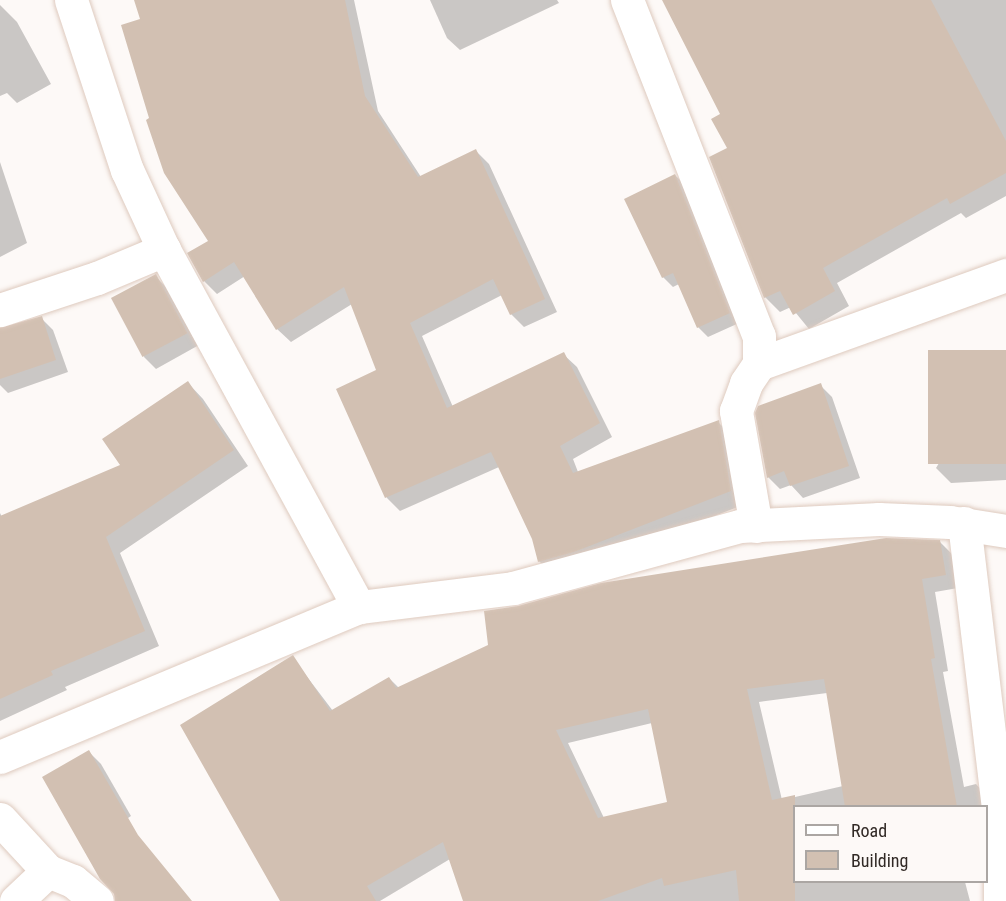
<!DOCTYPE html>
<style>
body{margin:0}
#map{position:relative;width:1006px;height:901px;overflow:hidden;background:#fdf9f7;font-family:"Roboto Condensed",sans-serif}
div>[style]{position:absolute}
.shadow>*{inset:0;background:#0003}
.building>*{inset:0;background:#d2c0b2;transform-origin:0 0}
.roads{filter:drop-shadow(0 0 2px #decabe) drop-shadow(0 0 2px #decabe)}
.street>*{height:33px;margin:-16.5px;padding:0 16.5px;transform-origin:16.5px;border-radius:16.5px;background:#fff}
span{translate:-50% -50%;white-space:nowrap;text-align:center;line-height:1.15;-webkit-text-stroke:5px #fdf9f7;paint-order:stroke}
.legend{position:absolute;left:793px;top:805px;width:195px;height:78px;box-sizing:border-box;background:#fdf9f7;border:2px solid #aba6a3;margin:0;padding:8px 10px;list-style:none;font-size:18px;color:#312925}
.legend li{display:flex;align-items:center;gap:12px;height:30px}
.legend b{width:30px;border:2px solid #aba6a3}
</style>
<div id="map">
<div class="shadow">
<i style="clip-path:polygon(135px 0,354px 0,378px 111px,421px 177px,476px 151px,489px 164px,557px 312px,524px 327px,511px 314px,502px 295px,422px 336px,453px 407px,563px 354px,577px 367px,612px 437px,573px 459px,578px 472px,718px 422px,731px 435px,743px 505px,587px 565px,552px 574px,539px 561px,533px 539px,499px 467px,400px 511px,387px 498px,338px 389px,378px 371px,352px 304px,291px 342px,277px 329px,245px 276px,217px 294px,204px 281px,210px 242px,151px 119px,142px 20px)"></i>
<i style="clip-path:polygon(430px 0,557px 0,559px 3px,460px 50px,447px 38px)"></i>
<i style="clip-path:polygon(664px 0,1006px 0,1006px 196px,966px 218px,961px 213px,837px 283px,849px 306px,809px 329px,791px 307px,780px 312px,765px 297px,722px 115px)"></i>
<i style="clip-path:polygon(0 5px,17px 22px,51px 84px,17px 103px,7px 93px,0 96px)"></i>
<i style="clip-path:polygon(0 162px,27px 243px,0 257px)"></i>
<i style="clip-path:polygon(675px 175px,685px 185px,739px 323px,708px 337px,698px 327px,679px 284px,673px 287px,663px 277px)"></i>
<i style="clip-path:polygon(155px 276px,167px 288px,199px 345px,156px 369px,144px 357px)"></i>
<i style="clip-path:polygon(41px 318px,53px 330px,68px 372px,8px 393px,0 385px,0 330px)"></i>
<i style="clip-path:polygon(1006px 351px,1006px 480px,951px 483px,936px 468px)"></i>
<i style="clip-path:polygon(188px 383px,203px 399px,248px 466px,120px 553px,159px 646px,65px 687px,67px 690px,0 721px,0 513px,3px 519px,122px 466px)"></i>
<i style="clip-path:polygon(820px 385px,832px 397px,860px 478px,803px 498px,791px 485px,780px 489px,768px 477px)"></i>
<i style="clip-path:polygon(evenodd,940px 542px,953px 555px,958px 588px,935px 592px,948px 671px,943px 672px,964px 787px,976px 784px,989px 798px,986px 806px,794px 806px,794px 882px,965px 882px,970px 901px,465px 901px,450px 859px,380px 901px,281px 901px,292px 657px,333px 711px,389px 678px,399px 688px,940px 542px,827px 693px,843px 786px,782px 800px,759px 702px,827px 693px,940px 542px,652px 723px,668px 803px,604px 818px,568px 743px,652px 723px)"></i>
<i style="clip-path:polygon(89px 752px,101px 764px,131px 816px,88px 845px)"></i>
</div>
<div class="building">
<i style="clip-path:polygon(134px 0,345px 0,365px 96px,418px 177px,476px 149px,545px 299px,510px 315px,493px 279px,410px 323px,447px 408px,564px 352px,600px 423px,560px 446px,573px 473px,719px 420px,731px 491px,574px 552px,538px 562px,532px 539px,491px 452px,385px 498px,336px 389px,376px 370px,344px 287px,276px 330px,234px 262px,203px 282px,187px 253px,208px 241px,164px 173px,146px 120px,149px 118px,121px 25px,140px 19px)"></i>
<i style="clip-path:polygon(662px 0,931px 0,1006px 141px,1006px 173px,950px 204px,947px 198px,823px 268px,835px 291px,793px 315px,780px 291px,764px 298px,709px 157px,727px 148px,711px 119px,720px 114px)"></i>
<i style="clip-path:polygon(675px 174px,730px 313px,697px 328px,673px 273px,662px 278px,624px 199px)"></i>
<i style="left:156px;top:274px;width:67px;height:51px;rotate:62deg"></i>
<i style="clip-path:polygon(42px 316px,56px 360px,0 379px,0 328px)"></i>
<i style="left:1006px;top:350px;width:114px;height:78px;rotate:90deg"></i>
<i style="clip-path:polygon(188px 381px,234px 450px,106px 537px,145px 631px,51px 671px,53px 675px,0 699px,0 516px,120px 465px,102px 439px)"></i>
<i style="clip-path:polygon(821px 383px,849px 466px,790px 486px,784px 471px,767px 478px,755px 413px,758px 406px)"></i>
<i style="clip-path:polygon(evenodd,886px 538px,940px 540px,946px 575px,922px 579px,935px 658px,931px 659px,957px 807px,845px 807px,824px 679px,747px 689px,772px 800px,795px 795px,795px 901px,739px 901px,736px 870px,664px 886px,662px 878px,598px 901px,463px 901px,443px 842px,367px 886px,376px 901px,280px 901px,180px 725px,293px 655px,330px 711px,389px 677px,396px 688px,488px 645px,484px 611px,518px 606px,601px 583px,886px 538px,648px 709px,667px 802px,598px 818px,556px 730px,648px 709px)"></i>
<i style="clip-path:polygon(89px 750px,138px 835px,192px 901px,115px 901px,114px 894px,100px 879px,42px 777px)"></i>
</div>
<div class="roads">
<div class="street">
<i style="left:71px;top:0;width:179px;rotate:71.8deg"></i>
<i style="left:127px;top:170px;width:88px;rotate:65.2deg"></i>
<i style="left:164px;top:250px;width:407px;rotate:61.4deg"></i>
<i style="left:359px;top:607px;width:155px;rotate:-7deg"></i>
<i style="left:513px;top:588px;width:235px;rotate:-15.3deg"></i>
<i style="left:740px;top:526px;width:139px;rotate:-2.9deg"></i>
<i style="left:879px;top:519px;width:71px;rotate:2.4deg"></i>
<i style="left:950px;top:522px;width:57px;rotate:9.1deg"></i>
<i style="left:627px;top:0;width:361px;rotate:68.6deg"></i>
<i style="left:759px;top:336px;width:28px;rotate:90deg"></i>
<i style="left:0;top:310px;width:102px;rotate:-18.3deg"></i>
<i style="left:97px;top:278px;width:73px;rotate:-22.7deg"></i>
<i style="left:964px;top:523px;width:302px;rotate:83.2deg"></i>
<i style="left:1000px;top:823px;width:78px;rotate:90deg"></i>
<i style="left:756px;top:526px;width:117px;rotate:-99.9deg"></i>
<i style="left:736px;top:411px;width:30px;rotate:-70deg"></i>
<i style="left:746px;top:383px;width:23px;rotate:-56deg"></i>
<i style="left:759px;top:364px;width:263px;rotate:-19.8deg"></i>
<i style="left:0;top:757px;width:389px;rotate:-22.7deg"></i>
<i style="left:0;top:819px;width:71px;rotate:47.3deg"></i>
<i style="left:48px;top:871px;width:27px;rotate:22deg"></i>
<i style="left:73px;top:881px;width:31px;rotate:40deg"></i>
<i style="left:16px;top:901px;width:44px;rotate:-43.2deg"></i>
</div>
</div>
<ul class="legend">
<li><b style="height:8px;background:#fff"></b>Road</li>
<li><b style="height:16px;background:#d2c0b2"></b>Building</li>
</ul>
</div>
